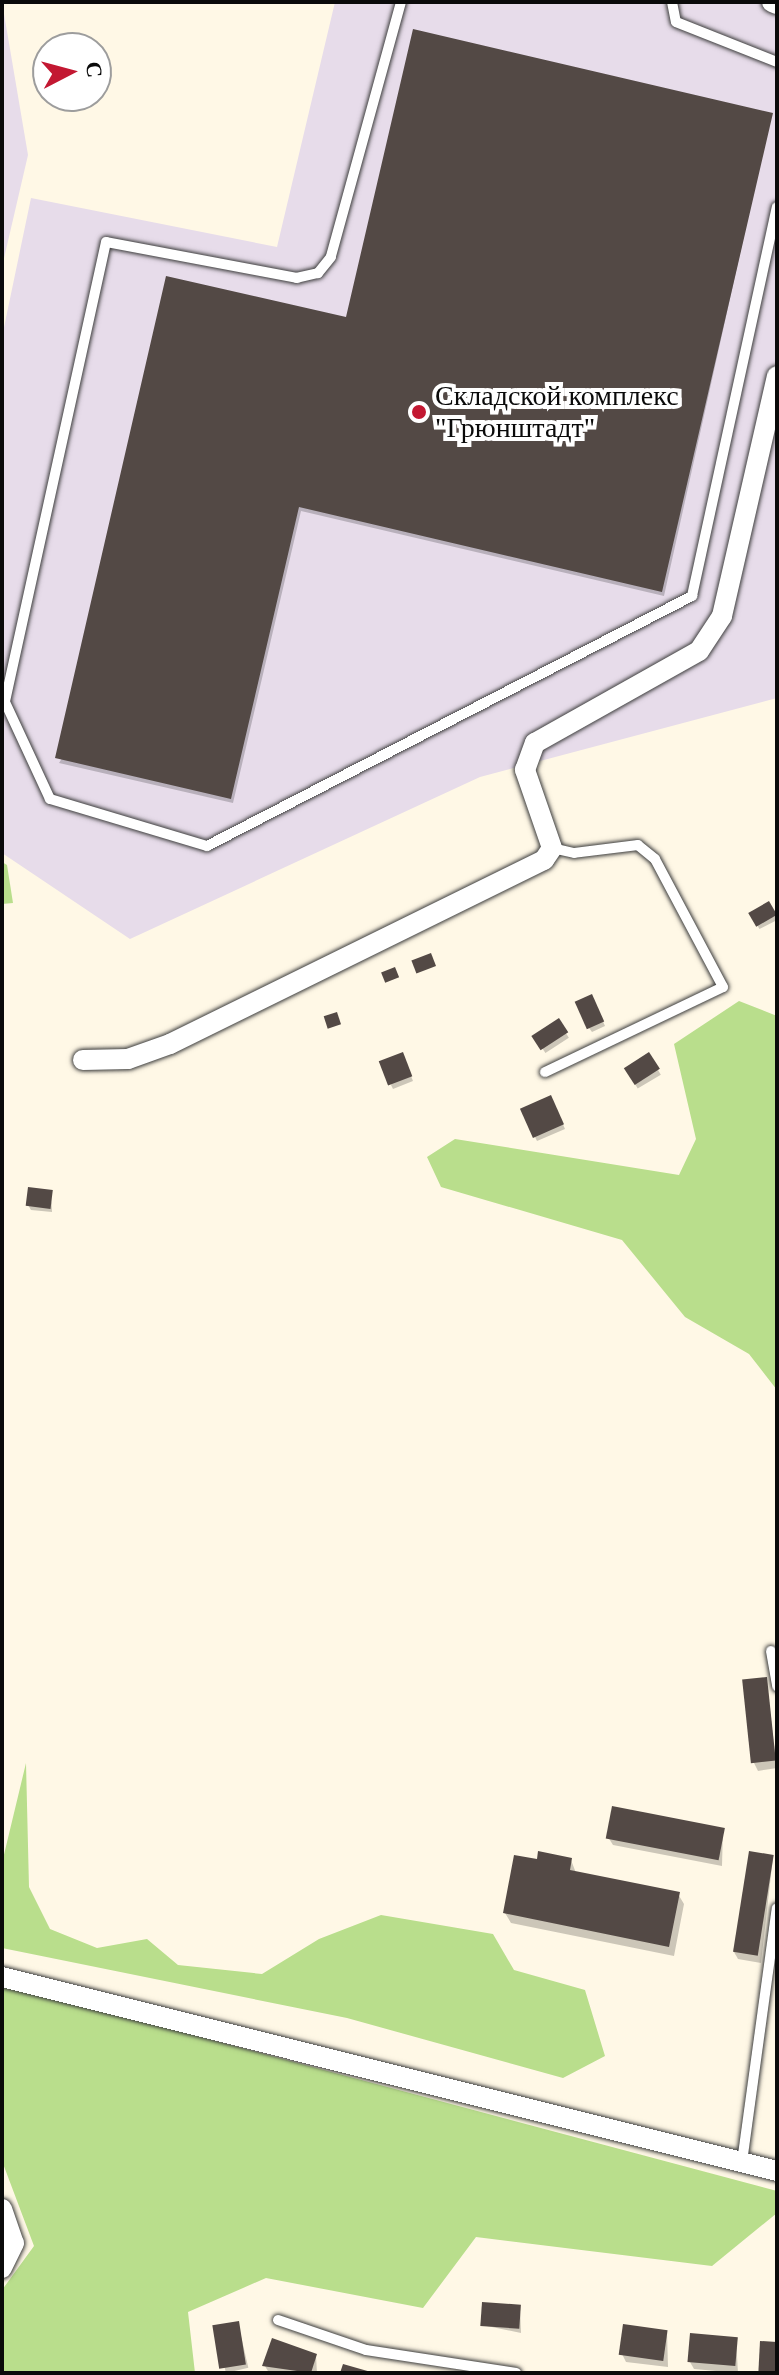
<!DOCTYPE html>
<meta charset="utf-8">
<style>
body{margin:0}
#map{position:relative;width:779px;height:2375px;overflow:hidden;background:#fff8e6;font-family:"Times New Roman",serif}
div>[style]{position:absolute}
.industrial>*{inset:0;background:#e7dcea}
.forest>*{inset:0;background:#b9de8c}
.shadow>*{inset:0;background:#0003;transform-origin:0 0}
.building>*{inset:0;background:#534945;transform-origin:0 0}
.roads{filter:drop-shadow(0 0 2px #3d3d3d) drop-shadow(0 0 2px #3d3d3d)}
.service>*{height:10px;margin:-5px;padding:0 5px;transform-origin:5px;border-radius:5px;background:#fff}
.minor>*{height:20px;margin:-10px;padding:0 10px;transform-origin:10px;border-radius:10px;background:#fff}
.dots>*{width:22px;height:22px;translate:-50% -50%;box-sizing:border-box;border:4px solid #fff;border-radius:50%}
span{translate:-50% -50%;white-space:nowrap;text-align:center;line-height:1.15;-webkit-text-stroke:8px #fff;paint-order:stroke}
.poi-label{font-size:28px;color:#0a0a0a}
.left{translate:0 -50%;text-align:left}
.frame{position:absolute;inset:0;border:4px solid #0a0a0a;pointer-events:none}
.north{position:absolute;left:32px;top:32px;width:80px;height:80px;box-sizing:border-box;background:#fff;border:2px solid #9d9d9d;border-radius:50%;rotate:84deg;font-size:22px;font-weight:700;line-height:32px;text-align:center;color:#0a0a0a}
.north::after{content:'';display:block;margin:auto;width:28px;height:36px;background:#c31832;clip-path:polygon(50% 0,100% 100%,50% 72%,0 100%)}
</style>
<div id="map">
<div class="industrial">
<i style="clip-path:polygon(2px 2px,28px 155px,2px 267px)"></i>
<i style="clip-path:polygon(335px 2px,777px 2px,777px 698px,480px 777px,130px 939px,2px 853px,2px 337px,31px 198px,277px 247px)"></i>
</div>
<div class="forest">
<i style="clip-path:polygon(2px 862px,7px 865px,13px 903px,2px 904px)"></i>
<i style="clip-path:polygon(739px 1001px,777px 1016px,777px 1390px,749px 1354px,685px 1317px,622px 1240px,441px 1187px,427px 1157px,455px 1139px,679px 1175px,696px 1139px,674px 1044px)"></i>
<i style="clip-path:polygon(26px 1763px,29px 1887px,50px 1929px,97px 1948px,147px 1939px,178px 1965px,262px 1974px,319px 1939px,381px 1915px,493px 1934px,514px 1970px,585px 1990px,605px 2056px,563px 2078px,347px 2018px,2px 1948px,2px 1863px)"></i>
<i style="clip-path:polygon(2px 1984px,777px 2191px,777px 2213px,712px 2266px,476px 2237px,423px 2308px,266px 2278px,188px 2312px,195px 2373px,2px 2373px,2px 2290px,34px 2246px,2px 2161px)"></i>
</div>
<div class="shadow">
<i style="clip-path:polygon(771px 114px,664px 596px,301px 511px,233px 803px,59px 763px,348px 320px)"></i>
<i style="left:769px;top:904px;width:18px;height:20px;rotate:63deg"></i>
<i style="clip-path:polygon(594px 1001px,605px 1026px,592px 1032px,589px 1028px)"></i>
<i style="left:558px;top:1021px;width:20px;height:28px;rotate:57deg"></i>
<i style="left:649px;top:1055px;width:23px;height:27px;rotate:59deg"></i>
<i style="clip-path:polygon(404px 1059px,413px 1081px,393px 1089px,391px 1085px)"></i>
<i style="clip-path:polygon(553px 1102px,565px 1129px,537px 1141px,535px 1137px)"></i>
<i style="clip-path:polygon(51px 1192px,52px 1212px,31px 1210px,28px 1205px)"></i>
<i style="clip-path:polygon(766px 1680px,777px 1768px,758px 1771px,754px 1763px)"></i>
<i style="clip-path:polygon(723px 1829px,722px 1866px,613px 1845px,608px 1837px)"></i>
<i style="clip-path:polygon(773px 1857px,761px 1963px,738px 1959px,734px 1952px)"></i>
<i style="clip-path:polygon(571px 1860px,576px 1873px,678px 1894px,684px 1904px,674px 1956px,511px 1923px,505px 1913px,538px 1861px)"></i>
<i style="clip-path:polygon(520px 2307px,521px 2333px,482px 2325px)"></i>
<i style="left:238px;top:2323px;width:46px;height:23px;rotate:77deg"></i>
<i style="clip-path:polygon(667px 2332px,668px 2367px,626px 2362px,622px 2354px)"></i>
<i style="clip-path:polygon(736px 2339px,738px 2373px,694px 2369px,690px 2362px)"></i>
<i style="clip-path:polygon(316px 2356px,317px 2373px,269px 2373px,265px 2366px)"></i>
</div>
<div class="building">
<i style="clip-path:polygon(413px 29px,773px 113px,662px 592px,299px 507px,231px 799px,55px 758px,166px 276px,346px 317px)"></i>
<i style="left:769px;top:901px;width:16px;height:24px;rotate:60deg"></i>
<i style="left:431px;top:953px;width:14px;height:21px;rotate:69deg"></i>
<i style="left:395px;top:967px;width:11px;height:15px;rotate:68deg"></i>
<i style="left:592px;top:994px;width:30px;height:19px;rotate:66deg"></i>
<i style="left:337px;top:1012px;width:13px;height:14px;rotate:72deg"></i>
<i style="left:559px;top:1018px;width:17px;height:33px;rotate:57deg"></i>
<i style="left:403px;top:1052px;width:26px;height:26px;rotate:69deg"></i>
<i style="left:649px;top:1052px;width:20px;height:30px;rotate:57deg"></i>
<i style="left:551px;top:1095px;width:32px;height:34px;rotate:66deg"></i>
<i style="left:28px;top:1187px;width:25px;height:19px;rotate:7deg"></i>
<i style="left:767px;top:1677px;width:84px;height:25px;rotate:84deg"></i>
<i style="left:612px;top:1806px;width:115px;height:33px;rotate:11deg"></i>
<i style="clip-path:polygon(538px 1851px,572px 1858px,570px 1870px,680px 1892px,669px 1947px,503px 1913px,514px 1855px,537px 1859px)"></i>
<i style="left:749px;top:1851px;width:25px;height:102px;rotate:9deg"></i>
<i style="left:482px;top:2302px;width:39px;height:24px;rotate:4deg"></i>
<i style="left:239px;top:2321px;width:44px;height:27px;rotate:81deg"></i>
<i style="left:623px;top:2324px;width:45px;height:31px;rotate:8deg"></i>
<i style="left:690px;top:2333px;width:48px;height:29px;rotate:5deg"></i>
<i style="clip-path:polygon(272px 2338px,317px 2354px,311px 2373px,262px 2366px)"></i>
<i style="left:760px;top:2341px;width:17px;height:30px;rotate:3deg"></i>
<i style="clip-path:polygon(343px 2364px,371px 2372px,371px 2373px,340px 2373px)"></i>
</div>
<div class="roads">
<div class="service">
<i style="left:401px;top:2px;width:264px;rotate:105.4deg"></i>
<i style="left:331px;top:257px;width:21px;rotate:129deg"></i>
<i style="left:318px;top:273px;width:22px;rotate:167deg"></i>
<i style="left:297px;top:278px;width:194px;rotate:-169.3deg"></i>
<i style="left:106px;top:242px;width:471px;rotate:102.4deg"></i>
<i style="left:5px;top:702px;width:107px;rotate:65.1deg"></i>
<i style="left:50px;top:799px;width:164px;rotate:16.7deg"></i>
<i style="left:207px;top:846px;width:546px;rotate:-27.27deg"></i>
<i style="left:692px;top:596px;width:398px;rotate:-77.7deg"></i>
<i style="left:672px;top:2px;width:20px;rotate:79deg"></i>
<i style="left:676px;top:22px;width:109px;rotate:21.6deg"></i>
<i style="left:545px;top:1072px;width:197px;rotate:-25.5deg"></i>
<i style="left:723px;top:987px;width:145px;rotate:-118deg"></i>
<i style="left:655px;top:859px;width:22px;rotate:-141deg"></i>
<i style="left:638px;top:845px;width:64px;rotate:172.9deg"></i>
<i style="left:574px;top:853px;width:23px;rotate:-167deg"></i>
<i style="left:771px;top:1651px;width:36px;rotate:80deg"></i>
<i style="left:742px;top:2162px;width:256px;rotate:-82.2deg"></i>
<i style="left:278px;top:2320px;width:93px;rotate:18.8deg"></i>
<i style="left:366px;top:2350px;width:152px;rotate:8.7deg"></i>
</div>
<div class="minor">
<i style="left:772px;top:2px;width:5px;rotate:22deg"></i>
<i style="left:83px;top:1060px;width:45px;rotate:-1.3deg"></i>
<i style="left:128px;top:1059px;width:45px;rotate:-19.7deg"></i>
<i style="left:170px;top:1044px;width:417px;rotate:-26.2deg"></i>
<i style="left:544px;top:860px;width:14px;rotate:-56deg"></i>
<i style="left:552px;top:848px;width:83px;rotate:-109.1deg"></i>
<i style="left:525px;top:770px;width:29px;rotate:-70deg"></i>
<i style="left:535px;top:743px;width:188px;rotate:-29.3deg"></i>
<i style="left:699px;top:651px;width:42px;rotate:-56.7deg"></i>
<i style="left:722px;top:616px;width:246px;rotate:-77.1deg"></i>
<i style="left:2px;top:1977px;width:799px;rotate:14.05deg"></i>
<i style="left:2px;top:2209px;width:36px;rotate:71deg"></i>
<i style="left:14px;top:2243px;width:28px;rotate:116deg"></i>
</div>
</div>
<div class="dots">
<i style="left:419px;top:412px;background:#c31832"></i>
</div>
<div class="poi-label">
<span class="left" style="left:435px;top:412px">Складской комплекс<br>"Грюнштадт"</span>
</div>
<div class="frame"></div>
<div class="north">С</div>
</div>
